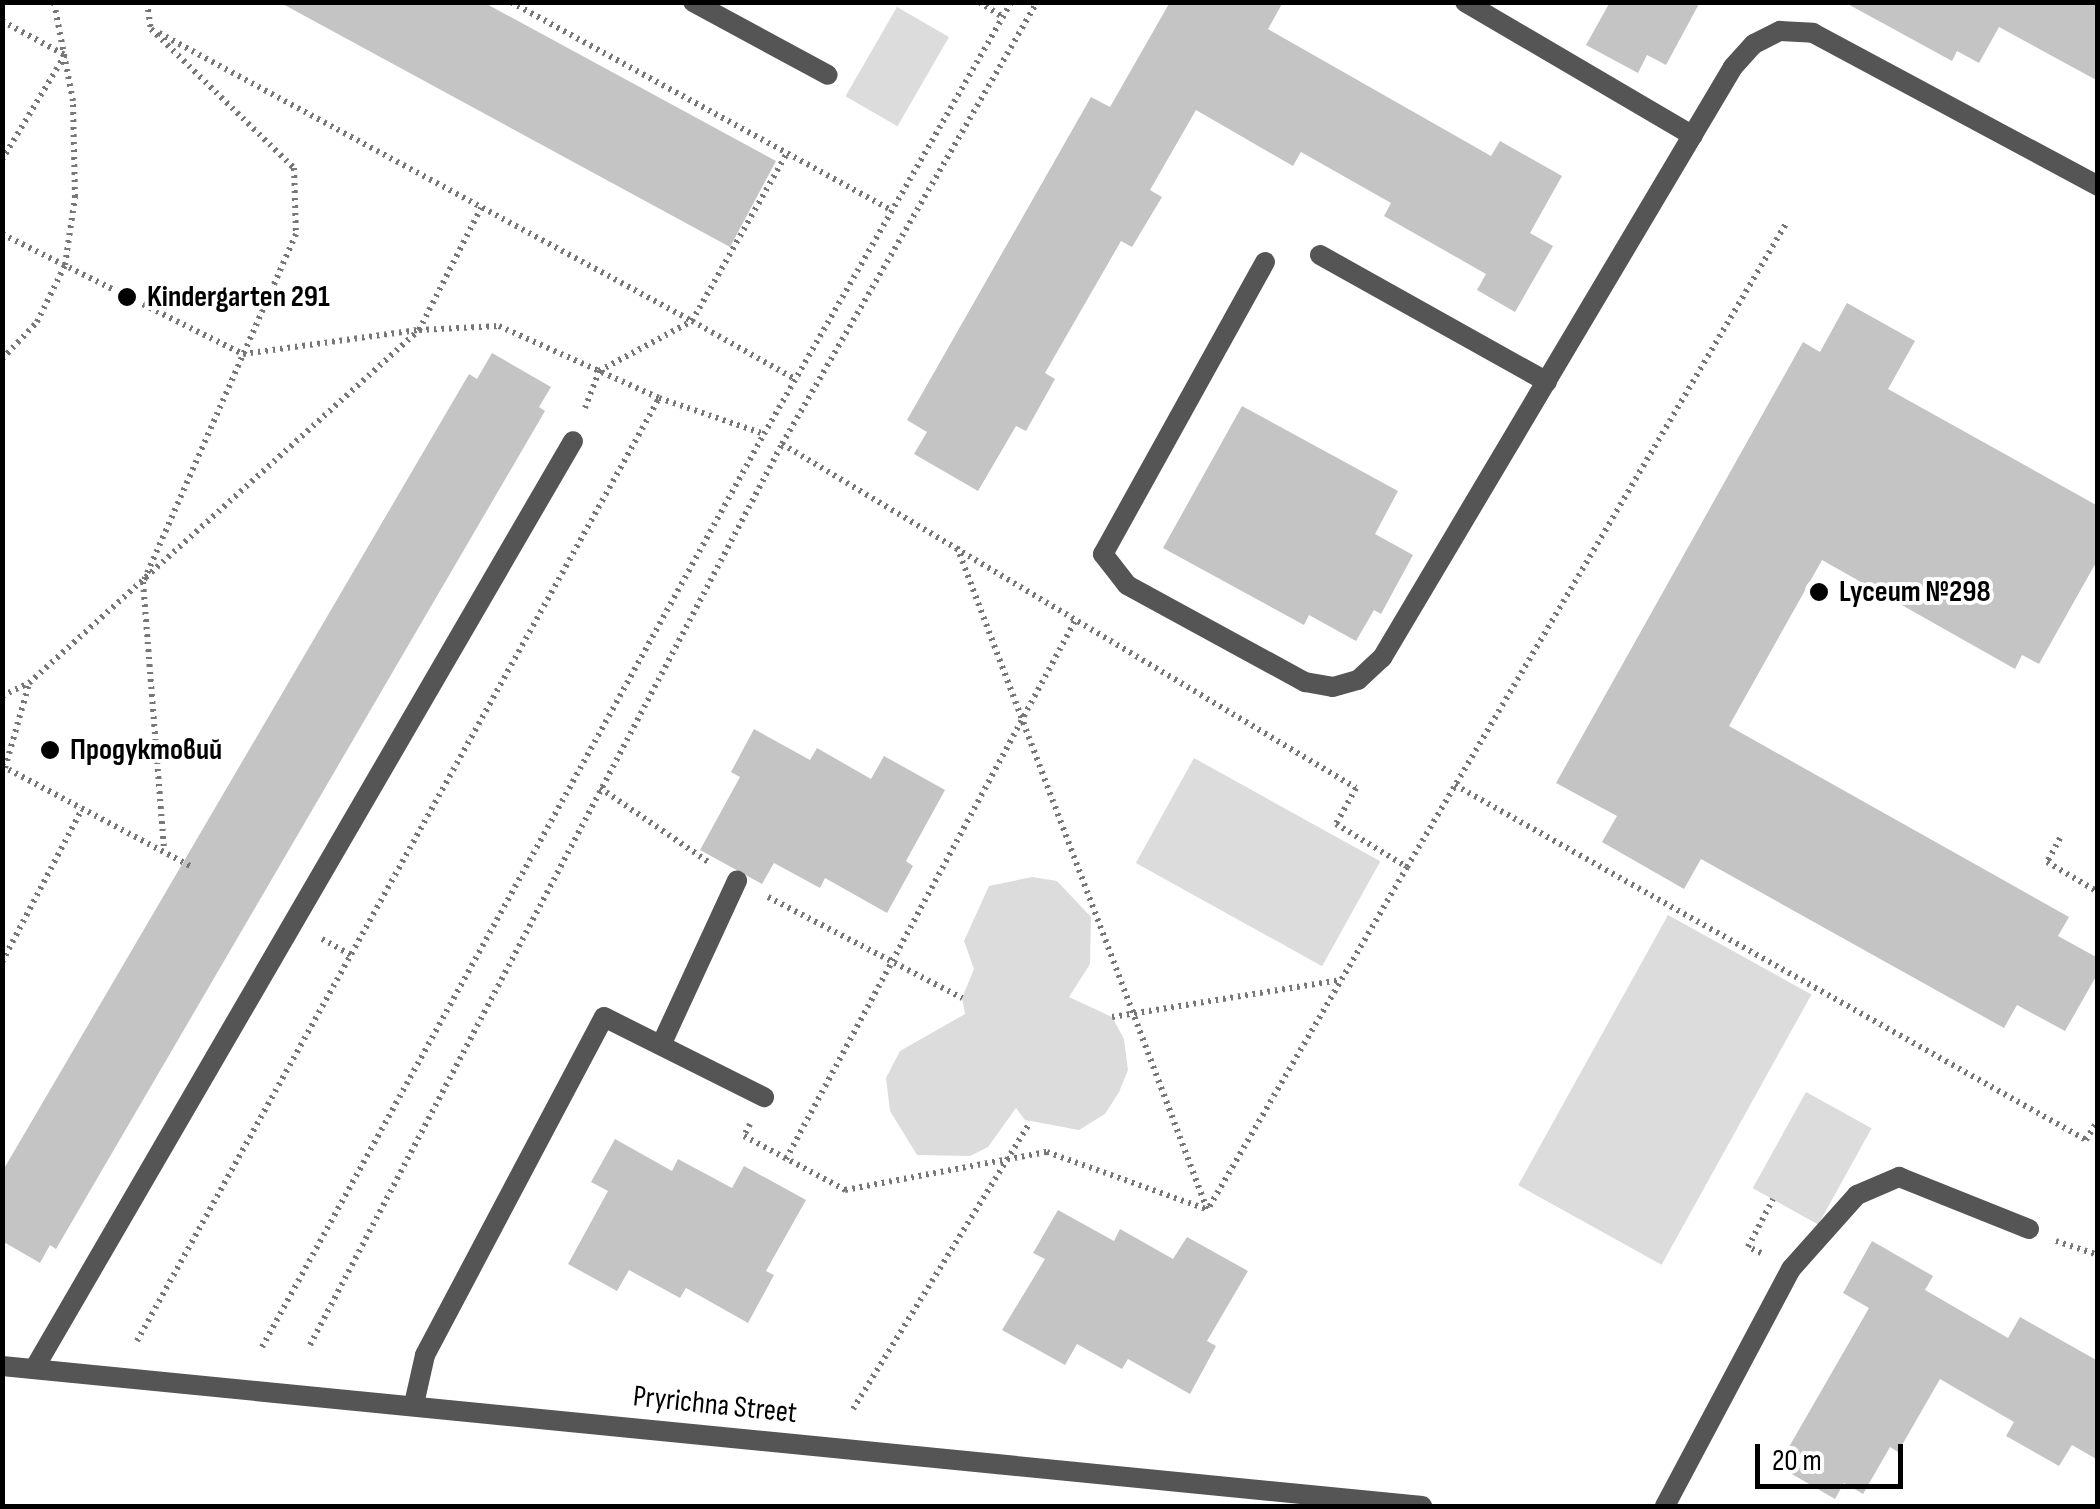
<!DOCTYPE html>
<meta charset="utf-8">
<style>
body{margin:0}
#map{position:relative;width:2100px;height:1509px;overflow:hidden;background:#fff;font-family:"Sofia Sans Condensed",sans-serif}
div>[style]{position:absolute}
.green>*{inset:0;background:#dcdcdc;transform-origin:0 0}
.building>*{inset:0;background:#c4c4c4}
.path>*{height:6px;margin-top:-3px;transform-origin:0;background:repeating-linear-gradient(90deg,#777 0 2.5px,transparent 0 7.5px)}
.service>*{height:20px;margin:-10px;padding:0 10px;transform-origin:10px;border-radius:10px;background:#555}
.minor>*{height:20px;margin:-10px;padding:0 10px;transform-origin:10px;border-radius:10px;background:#555}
.dots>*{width:28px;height:28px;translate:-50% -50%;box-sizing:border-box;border:5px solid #fff;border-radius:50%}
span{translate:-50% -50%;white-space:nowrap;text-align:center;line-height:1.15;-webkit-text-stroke:8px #fff;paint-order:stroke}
.poi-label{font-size:30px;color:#000;font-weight:700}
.left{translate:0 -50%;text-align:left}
.street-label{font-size:30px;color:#000}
.frame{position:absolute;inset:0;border:5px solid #000;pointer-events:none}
.scale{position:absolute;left:1755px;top:1444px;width:148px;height:45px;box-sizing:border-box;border:5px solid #000;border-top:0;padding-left:12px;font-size:30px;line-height:35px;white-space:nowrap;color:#000;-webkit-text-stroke:8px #fff;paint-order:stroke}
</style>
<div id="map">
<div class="green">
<i style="left:897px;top:7px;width:60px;height:103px;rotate:30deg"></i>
<i style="left:1194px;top:758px;width:213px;height:120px;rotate:29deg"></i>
<i style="clip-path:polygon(1032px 877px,1057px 881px,1091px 917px,1090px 964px,1069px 997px,1112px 1017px,1124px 1039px,1128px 1070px,1119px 1092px,1105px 1114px,1079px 1130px,1025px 1120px,1016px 1108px,988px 1147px,970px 1156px,917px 1155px,890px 1111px,886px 1078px,900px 1051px,965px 1014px,962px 998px,974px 969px,964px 941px,989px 886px)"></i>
<i style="left:1668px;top:915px;width:164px;height:309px;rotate:29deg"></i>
<i style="left:1806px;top:1092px;width:75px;height:110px;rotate:29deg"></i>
</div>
<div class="building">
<i style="clip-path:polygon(279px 2px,483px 2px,776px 161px,730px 247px)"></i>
<i style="clip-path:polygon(1170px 2px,1283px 2px,1268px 29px,1491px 156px,1500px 141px,1562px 176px,1530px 233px,1553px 246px,1515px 312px,1477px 290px,1486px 274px,1384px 216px,1391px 203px,1301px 152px,1293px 166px,1196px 110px,1150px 190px,1162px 197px,1132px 247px,1121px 241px,1045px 373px,1055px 379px,1026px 431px,1016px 426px,978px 491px,914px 454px,927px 432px,907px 420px,1091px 97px,1110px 107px)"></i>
<i style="clip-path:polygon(1610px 2px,1700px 2px,1666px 65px,1647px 55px,1638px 73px,1586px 45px)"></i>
<i style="clip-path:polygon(1844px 2px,2098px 2px,2098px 81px,1999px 27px,1979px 63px,1957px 51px,1952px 61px)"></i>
<i style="clip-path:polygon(1847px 303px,1915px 341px,1888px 389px,2098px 506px,2098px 559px,2039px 664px,2022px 655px,2015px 669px,1822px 560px,1729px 726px,2069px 917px,2058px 936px,2098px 958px,2098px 973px,2065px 1031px,2017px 1005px,2004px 1028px,1701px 859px,1684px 889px,1602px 842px,1617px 816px,1556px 783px,1803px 342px,1820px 352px)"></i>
<i style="clip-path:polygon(492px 353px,551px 387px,539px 407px,545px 411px,56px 1249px,50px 1245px,40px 1263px,2px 1241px,2px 1172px,469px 374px,477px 379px)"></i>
<i style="clip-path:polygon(1242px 406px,1398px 491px,1375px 534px,1413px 555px,1381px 614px,1374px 610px,1356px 641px,1309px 615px,1304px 625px,1163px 548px)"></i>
<i style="clip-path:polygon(754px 729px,810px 760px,817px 748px,871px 779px,884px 756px,945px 790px,906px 861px,913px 866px,887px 913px,825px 878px,820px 888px,774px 863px,762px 884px,700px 850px,740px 777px,731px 772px)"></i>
<i style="clip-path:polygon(615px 1139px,672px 1171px,678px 1159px,732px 1188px,744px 1166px,806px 1200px,766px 1271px,774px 1275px,748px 1323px,686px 1288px,680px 1298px,629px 1270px,617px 1291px,568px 1264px,608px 1191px,591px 1182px)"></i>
<i style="clip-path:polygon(1058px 1210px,1114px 1241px,1120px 1229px,1173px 1259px,1187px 1237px,1248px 1271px,1207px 1341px,1216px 1346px,1190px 1394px,1128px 1359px,1122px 1369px,1077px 1344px,1065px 1365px,1002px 1330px,1045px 1259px,1033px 1253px)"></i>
<i style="clip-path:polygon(1872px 1241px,1933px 1276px,1925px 1290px,2008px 1338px,2020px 1317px,2098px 1361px,2098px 1460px,2072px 1445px,2059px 1466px,2006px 1436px,2014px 1422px,1940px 1379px,1898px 1452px,1890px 1447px,1863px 1494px,1844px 1483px,1835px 1499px,1778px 1466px,1869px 1308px,1843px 1293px)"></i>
</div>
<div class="path">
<i style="left:147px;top:2px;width:27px;rotate:82deg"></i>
<i style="left:151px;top:29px;width:199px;rotate:44.2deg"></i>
<i style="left:294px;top:168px;width:66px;rotate:88.3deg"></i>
<i style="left:296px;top:234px;width:380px;rotate:113.7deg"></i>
<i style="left:143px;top:582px;width:269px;rotate:85.5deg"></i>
<i style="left:511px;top:2px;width:435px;rotate:28.7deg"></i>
<i style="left:979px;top:2px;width:28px;rotate:32deg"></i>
<i style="left:2px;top:21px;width:72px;rotate:28.4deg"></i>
<i style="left:65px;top:55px;width:122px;rotate:121deg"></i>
<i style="left:159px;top:33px;width:606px;rotate:28.38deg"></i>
<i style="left:692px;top:321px;width:193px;rotate:-60.5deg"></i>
<i style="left:2px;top:234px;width:269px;rotate:26.5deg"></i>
<i style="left:243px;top:354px;width:178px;rotate:-7.8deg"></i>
<i style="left:419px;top:330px;width:80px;rotate:-2.9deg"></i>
<i style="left:499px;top:326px;width:175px;rotate:24.2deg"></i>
<i style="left:2px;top:359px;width:51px;rotate:-46.6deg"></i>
<i style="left:37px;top:322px;width:64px;rotate:-63.8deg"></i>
<i style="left:65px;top:265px;width:69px;rotate:-81.6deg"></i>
<i style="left:75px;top:197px;width:96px;rotate:-91.2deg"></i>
<i style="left:73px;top:101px;width:101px;rotate:-100.9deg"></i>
<i style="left:585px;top:408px;width:40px;rotate:-69deg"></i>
<i style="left:599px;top:371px;width:106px;rotate:-28.3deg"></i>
<i style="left:692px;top:321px;width:118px;rotate:29.4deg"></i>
<i style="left:782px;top:444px;width:669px;rotate:30.93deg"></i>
<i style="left:1356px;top:788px;width:41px;rotate:119.1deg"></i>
<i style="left:1336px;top:824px;width:83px;rotate:31.2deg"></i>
<i style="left:1407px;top:867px;width:397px;rotate:120.2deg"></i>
<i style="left:957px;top:547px;width:708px;rotate:69.31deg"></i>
<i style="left:2px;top:696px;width:30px;rotate:-26deg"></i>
<i style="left:29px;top:683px;width:526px;rotate:-42.15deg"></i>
<i style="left:419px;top:330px;width:137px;rotate:-63.1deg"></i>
<i style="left:2px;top:766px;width:215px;rotate:28deg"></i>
<i style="left:5px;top:768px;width:87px;rotate:-74.1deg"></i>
<i style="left:1455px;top:785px;width:724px;rotate:29.36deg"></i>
<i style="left:2086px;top:1140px;width:23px;rotate:-59deg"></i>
<i style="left:600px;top:788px;width:133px;rotate:34.3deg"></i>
<i style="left:2060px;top:838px;width:27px;rotate:118deg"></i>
<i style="left:2047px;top:862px;width:59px;rotate:30.5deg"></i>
<i style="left:1407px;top:867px;width:749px;rotate:-59.5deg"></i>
<i style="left:768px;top:897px;width:219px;rotate:27.5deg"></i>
<i style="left:322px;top:939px;width:33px;rotate:29deg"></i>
<i style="left:2px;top:962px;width:173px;rotate:-62.4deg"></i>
<i style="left:1112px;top:1017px;width:232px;rotate:-9.2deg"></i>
<i style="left:750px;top:1124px;width:13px;rotate:117deg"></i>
<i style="left:744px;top:1136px;width:115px;rotate:28.1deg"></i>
<i style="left:845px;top:1190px;width:206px;rotate:-10.7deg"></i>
<i style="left:1047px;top:1152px;width:169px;rotate:19.7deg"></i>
<i style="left:786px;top:1159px;width:613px;rotate:-61.76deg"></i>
<i style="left:2056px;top:1241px;width:44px;rotate:18.4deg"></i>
<i style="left:1761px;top:1253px;width:14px;rotate:-155deg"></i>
<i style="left:1748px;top:1247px;width:54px;rotate:-62.5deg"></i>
<i style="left:137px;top:1341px;width:1078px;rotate:-61.03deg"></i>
<i style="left:659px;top:398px;width:111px;rotate:18.9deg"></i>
<i style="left:310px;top:1345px;width:1017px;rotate:-62.35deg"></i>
<i style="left:782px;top:444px;width:510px;rotate:-60.02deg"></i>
<i style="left:262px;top:1347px;width:1042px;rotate:-61.2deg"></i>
<i style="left:764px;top:434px;width:498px;rotate:-60.2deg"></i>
<i style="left:853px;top:1409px;width:337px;rotate:-58.3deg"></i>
</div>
<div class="service">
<i style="left:693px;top:2px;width:153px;rotate:28.4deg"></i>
<i style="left:1465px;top:2px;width:264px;rotate:30.4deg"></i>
<i style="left:1320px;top:255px;width:260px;rotate:29.2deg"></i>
<i style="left:1265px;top:262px;width:334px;rotate:119deg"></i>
<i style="left:1103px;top:554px;width:39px;rotate:52deg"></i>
<i style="left:1127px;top:585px;width:203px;rotate:28.6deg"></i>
<i style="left:1305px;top:682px;width:28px;rotate:10deg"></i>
<i style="left:1333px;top:687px;width:26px;rotate:-16deg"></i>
<i style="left:1358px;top:680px;width:33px;rotate:-43deg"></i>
<i style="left:1382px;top:658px;width:687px;rotate:-59.29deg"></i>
<i style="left:1733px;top:67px;width:31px;rotate:-48deg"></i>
<i style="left:1754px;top:44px;width:29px;rotate:-27deg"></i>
<i style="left:1780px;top:31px;width:33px;rotate:3deg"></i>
<i style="left:1813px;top:33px;width:323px;rotate:28.2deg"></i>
<i style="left:662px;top:1043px;width:179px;rotate:-65.2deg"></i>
<i style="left:34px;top:1369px;width:1073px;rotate:-59.85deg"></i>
<i style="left:414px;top:1404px;width:50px;rotate:-77.3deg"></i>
<i style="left:425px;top:1355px;width:382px;rotate:-62.1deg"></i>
<i style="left:604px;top:1017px;width:179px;rotate:26.6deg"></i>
<i style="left:1665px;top:1506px;width:268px;rotate:-62deg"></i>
<i style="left:1791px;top:1269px;width:99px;rotate:-48.3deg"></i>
<i style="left:1857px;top:1195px;width:46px;rotate:-23.2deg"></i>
<i style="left:1899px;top:1177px;width:140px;rotate:21.8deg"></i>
</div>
<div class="minor">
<i style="left:2px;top:1366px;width:1427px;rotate:5.63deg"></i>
</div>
<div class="dots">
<i style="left:127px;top:297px;background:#000"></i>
<i style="left:1819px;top:592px;background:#000"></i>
<i style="left:50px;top:750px;background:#000"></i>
</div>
<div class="poi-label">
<span class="left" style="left:147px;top:297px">Kindergarten 291</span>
<span class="left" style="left:1839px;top:592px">Lyceum №298</span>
<span class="left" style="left:70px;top:750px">Продуктовий</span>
</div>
<div class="street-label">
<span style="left:715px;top:1405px;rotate:6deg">Pryrichna Street</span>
</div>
<div class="frame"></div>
<div class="scale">20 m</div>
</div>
